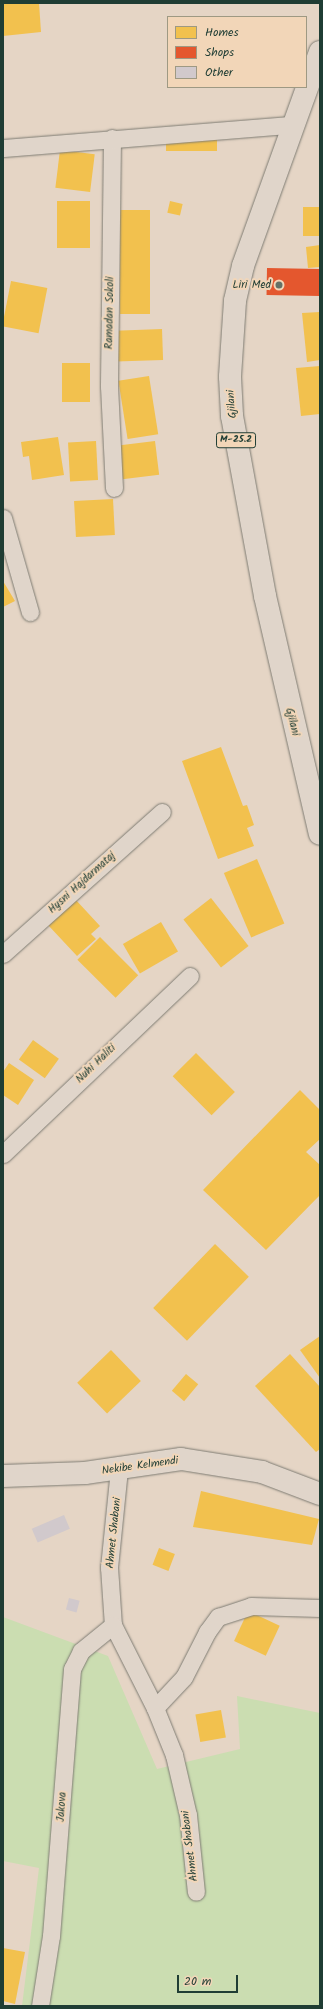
<!DOCTYPE html>
<style>
body{margin:0}
#map{position:relative;width:323px;height:2009px;overflow:hidden;background:#e5d5c5;font-family:Kalam,sans-serif}
div>[style]{position:absolute}
.green>*{inset:0;background:#cbddb1}
.homes>*{inset:0;background:#f2c14e;transform-origin:0 0}
.shops>*{inset:0;background:#e4572e;transform-origin:0 0}
.building>*{inset:0;background:#d1c9cc;transform-origin:0 0}
.roads{filter:drop-shadow(0 0 1px #7e7c73) drop-shadow(0 0 1px #7e7c73)}
.minor>*{height:17px;margin:-8.5px;padding:0 8.5px;transform-origin:8.5px;border-radius:8.5px;background:#e0d5ca}
.tertiary>*{height:22px;margin:-11px;padding:0 11px;transform-origin:11px;border-radius:11px;background:#e0d5ca}
.primary>*{height:22px;margin:-11px;padding:0 11px;transform-origin:11px;border-radius:11px;background:#e0d5ca}
.dots>*{width:11px;height:11px;translate:-50% -50%;box-sizing:border-box;border:2px solid #f2d6b8;border-radius:50%}
span{translate:-50% -50%;white-space:nowrap;text-align:center;line-height:1.15;-webkit-text-stroke:4px #f2d6b8;paint-order:stroke}
.shield-label span{padding:1px 3px;background:#f2d6b8;border:1px solid;border-radius:3px;-webkit-text-stroke-width:0}
.shield-label{font-size:10px;color:#1f3d34;font-weight:700}
.poi-label{font-size:11px;color:#1f3d34}
.right{translate:-100% -50%;text-align:right}
.street-label{font-size:11px;color:#1f3d34}
.frame{position:absolute;inset:0;border:4px solid #1f3d34;pointer-events:none}
.legend{position:absolute;left:167px;top:16px;width:140px;height:72px;box-sizing:border-box;background:#f2d6b8;border:1px solid #9e9983;margin:0;padding:5px 7px;list-style:none;font-size:12px;color:#1f3d34}
.legend li{display:flex;align-items:center;gap:8px;height:20px}
.legend b{width:20px;border:1px solid #9e9983}
.scale{position:absolute;left:177px;top:1975px;width:61px;height:18px;box-sizing:border-box;border:2px solid #1f3d34;border-top:0;padding-left:5px;font-size:12px;line-height:14px;white-space:nowrap;color:#1f3d34;-webkit-text-stroke:3px #f2d6b8;paint-order:stroke}
</style>
<div id="map">
<div class="green">
<i style="clip-path:polygon(3px 1617px,108px 1656px,157px 1769px,240px 1749px,237px 1696px,320px 1713px,320px 2006px,22px 2006px,39px 1868px,3px 1861px)"></i>
</div>
<div class="homes">
<i style="clip-path:polygon(3px 3px,39px 3px,41px 32px,3px 36px)"></i>
<i style="left:166px;top:135px;width:51px;height:16px"></i>
<i style="left:60px;top:150px;width:35px;height:38px;rotate:7deg"></i>
<i style="left:57px;top:201px;width:33px;height:47px"></i>
<i style="left:170px;top:201px;width:13px;height:12px;rotate:13deg"></i>
<i style="left:303px;top:207px;width:17px;height:29px"></i>
<i style="left:150px;top:210px;width:104px;height:30px;rotate:90deg"></i>
<i style="clip-path:polygon(320px 245px,320px 267px,308px 268px,306px 247px)"></i>
<i style="left:11px;top:281px;width:37px;height:46px;rotate:11deg"></i>
<i style="clip-path:polygon(320px 312px,320px 360px,307px 362px,302px 313px)"></i>
<i style="left:162px;top:329px;width:31px;height:47px;rotate:88deg"></i>
<i style="left:62px;top:363px;width:28px;height:39px"></i>
<i style="clip-path:polygon(320px 366px,320px 414px,301px 416px,296px 368px)"></i>
<i style="left:149px;top:376px;width:59px;height:31px;rotate:81deg"></i>
<i style="clip-path:polygon(58px 437px,64px 475px,32px 480px,29px 456px,23px 457px,21px 442px)"></i>
<i style="left:96px;top:441px;width:39px;height:28px;rotate:87deg"></i>
<i style="left:155px;top:441px;width:34px;height:37px;rotate:83deg"></i>
<i style="left:113px;top:499px;width:36px;height:39px;rotate:87deg"></i>
<i style="clip-path:polygon(3px 581px,15px 601px,3px 607px)"></i>
<i style="clip-path:polygon(221px 747px,243px 806px,247px 805px,254px 825px,247px 828px,254px 846px,218px 859px,182px 761px)"></i>
<i style="left:257px;top:859px;width:70px;height:36px;rotate:67deg"></i>
<i style="left:211px;top:898px;width:61px;height:35px;rotate:52deg"></i>
<i style="clip-path:polygon(75px 899px,100px 926px,91px 934px,96px 939px,77px 956px,48px 925px)"></i>
<i style="left:161px;top:922px;width:34px;height:44px;rotate:60deg"></i>
<i style="left:100px;top:937px;width:54px;height:32px;rotate:45deg"></i>
<i style="left:33px;top:1040px;width:32px;height:24px;rotate:36deg"></i>
<i style="left:196px;top:1053px;width:55px;height:33px;rotate:45deg"></i>
<i style="clip-path:polygon(9px 1063px,34px 1080px,18px 1105px,3px 1095px,3px 1072px)"></i>
<i style="clip-path:polygon(300px 1090px,320px 1110px,320px 1139px,306px 1152px,320px 1165px,320px 1195px,266px 1250px,203px 1190px)"></i>
<i style="left:215px;top:1244px;width:47px;height:89px;rotate:44deg"></i>
<i style="clip-path:polygon(320px 1336px,320px 1378px,300px 1350px)"></i>
<i style="left:111px;top:1350px;width:43px;height:47px;rotate:46deg"></i>
<i style="clip-path:polygon(290px 1354px,320px 1387px,320px 1449px,316px 1452px,255px 1386px)"></i>
<i style="left:186px;top:1374px;width:16px;height:22px;rotate:40deg"></i>
<i style="clip-path:polygon(201px 1491px,319px 1519px,312px 1545px,193px 1527px)"></i>
<i style="left:159px;top:1548px;width:17px;height:18px;rotate:21deg"></i>
<i style="left:248px;top:1611px;width:35px;height:33px;rotate:25deg"></i>
<i style="left:221px;top:1710px;width:28px;height:26px;rotate:80deg"></i>
<i style="clip-path:polygon(3px 1948px,25px 1952px,15px 2004px,3px 2001px)"></i>
</div>
<div class="shops">
<i style="left:267px;top:268px;width:53px;height:27px;rotate:1deg"></i>
</div>
<div class="building">
<i style="left:64px;top:1515px;width:15px;height:35px;rotate:67deg"></i>
<i style="left:69px;top:1598px;width:11px;height:12px;rotate:15deg"></i>
</div>
<div class="roads">
<div class="minor">
<i style="left:112px;top:138px;width:248px;rotate:90.7deg"></i>
<i style="left:109px;top:386px;width:102px;rotate:87.2deg"></i>
<i style="left:3px;top:148px;width:289px;rotate:-4.6deg"></i>
<i style="left:3px;top:518px;width:98px;rotate:74deg"></i>
<i style="left:3px;top:954px;width:213px;rotate:-41.8deg"></i>
<i style="left:3px;top:1154px;width:258px;rotate:-43.6deg"></i>
<i style="left:119px;top:1469px;width:99px;rotate:95.8deg"></i>
<i style="left:109px;top:1567px;width:58px;rotate:86.1deg"></i>
<i style="left:113px;top:1625px;width:93px;rotate:63.2deg"></i>
<i style="left:155px;top:1708px;width:51px;rotate:68deg"></i>
<i style="left:174px;top:1755px;width:62px;rotate:76.9deg"></i>
<i style="left:188px;top:1815px;width:77px;rotate:84.1deg"></i>
<i style="left:155px;top:1708px;width:42px;rotate:-46.9deg"></i>
<i style="left:184px;top:1677px;width:51px;rotate:-62.9deg"></i>
<i style="left:207px;top:1632px;width:19px;rotate:-54deg"></i>
<i style="left:218px;top:1617px;width:35px;rotate:-18deg"></i>
<i style="left:251px;top:1606px;width:69px;rotate:1.7deg"></i>
<i style="left:40px;top:2006px;width:71px;rotate:-81.1deg"></i>
<i style="left:51px;top:1936px;width:268px;rotate:-85.5deg"></i>
<i style="left:72px;top:1669px;width:20px;rotate:-63deg"></i>
<i style="left:81px;top:1651px;width:41px;rotate:-39.1deg"></i>
</div>
<div class="tertiary">
<i style="left:3px;top:1476px;width:82px;rotate:-2.1deg"></i>
<i style="left:85px;top:1473px;width:97px;rotate:-8.3deg"></i>
<i style="left:181px;top:1459px;width:82px;rotate:9.1deg"></i>
<i style="left:262px;top:1472px;width:62px;rotate:20.8deg"></i>
</div>
<div class="primary">
<i style="left:320px;top:52px;width:227px;rotate:109.8deg"></i>
<i style="left:243px;top:266px;width:36px;rotate:103deg"></i>
<i style="left:235px;top:301px;width:76px;rotate:93.8deg"></i>
<i style="left:230px;top:377px;width:39px;rotate:87deg"></i>
<i style="left:232px;top:416px;width:183px;rotate:79.6deg"></i>
<i style="left:265px;top:596px;width:244px;rotate:77deg"></i>
</div>
</div>
<div class="dots">
<i style="left:279px;top:285px;background:#647267"></i>
</div>
<div class="shield-label">
<span style="left:236px;top:440px">M-25.2</span>
</div>
<div class="poi-label">
<span class="right" style="left:271px;top:285px">Liri Med</span>
</div>
<div class="street-label">
<span style="left:110px;top:313px;rotate:-89deg">Ramadan Sokoli</span>
<span style="left:232px;top:404px;rotate:-95deg">Gjilani</span>
<span style="left:292px;top:722px;rotate:76deg">Gjilani</span>
<span style="left:82px;top:883px;rotate:-42deg">Hysni Hajdarmataj</span>
<span style="left:96px;top:1064px;rotate:-44deg">Nuhi Haliti</span>
<span style="left:140px;top:1466px;rotate:-8deg">Nekibe Kelmendi</span>
<span style="left:114px;top:1533px;rotate:-84deg">Ahmet Shabani</span>
<span style="left:62px;top:1807px;rotate:-86deg">Jakova</span>
<span style="left:190px;top:1846px;rotate:-97deg">Ahmet Shabani</span>
</div>
<div class="frame"></div>
<ul class="legend">
<li><b style="height:11px;background:#f2c14e"></b>Homes</li>
<li><b style="height:11px;background:#e4572e"></b>Shops</li>
<li><b style="height:11px;background:#d1c9cc"></b>Other</li>
</ul>
<div class="scale">20 m</div>
</div>
